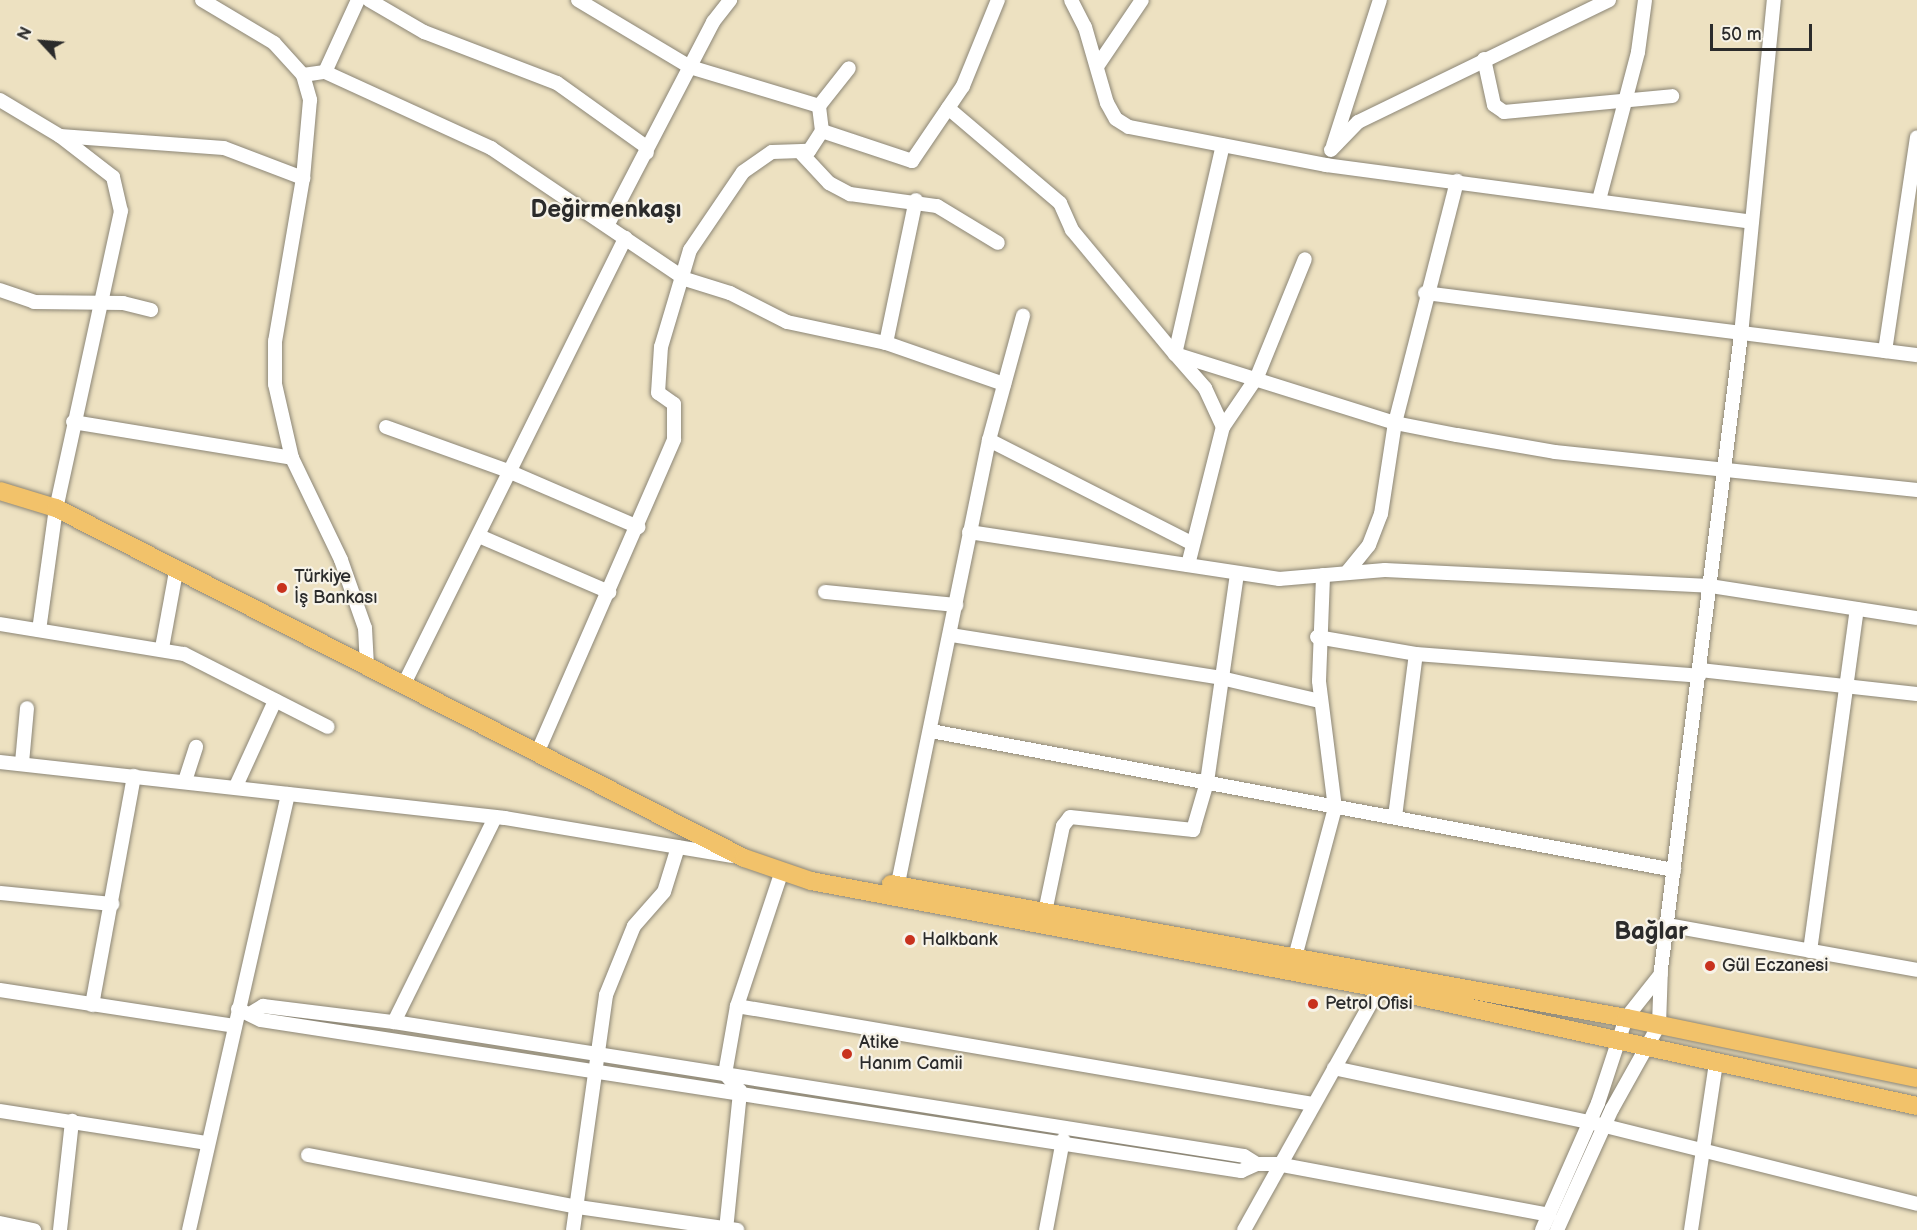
<!DOCTYPE html>
<meta charset="utf-8">
<style>
body{margin:0}
#map{position:relative;width:1917px;height:1230px;overflow:hidden;background:#ede1c1;font-family:"Balsamiq Sans",sans-serif}
div>[style]{position:absolute}
.roads{filter:drop-shadow(0 0 2px #8c8676) drop-shadow(0 0 2px #8c8676)}
.minor>*{height:14px;margin:-7px;padding:0 7px;transform-origin:7px;border-radius:7px;background:#fff}
.major>*{height:18px;margin:-9px;padding:0 9px;transform-origin:9px;border-radius:9px;background:#f2c26a}
.dots>*{width:16px;height:16px;translate:-50% -50%;box-sizing:border-box;border:3px solid #f7f3e8;border-radius:50%}
span{translate:-50% -50%;white-space:nowrap;text-align:center;line-height:1.15;-webkit-text-stroke:4.5px #f7f3e8;paint-order:stroke}
.poi-label{font-size:18px;color:#2b2b2b}
.left{translate:0 -50%;text-align:left}
.district-label{font-size:24px;color:#2b2b2b;font-weight:700}
.north{position:absolute;left:12px;top:12px;width:60px;height:60px;-webkit-text-stroke:4px #f7f3e8;paint-order:stroke;rotate:296deg;font-size:16px;font-weight:700;line-height:24px;text-align:center;color:#2b2b2b}
.north::after{content:'';display:block;margin:auto;width:21px;height:27px;background:#2b2b2b;clip-path:polygon(50% 0,100% 100%,50% 72%,0 100%)}
.scale{position:absolute;left:1710px;top:24px;width:102px;height:27px;box-sizing:border-box;border:3px solid #2b2b2b;border-top:0;padding-left:8px;font-size:18px;line-height:21px;white-space:nowrap;color:#2b2b2b;-webkit-text-stroke:4px #f7f3e8;paint-order:stroke}
</style>
<div id="map">
<div class="roads">
<div class="minor">
<i style="left:202px;top:0;width:84px;rotate:30.8deg"></i>
<i style="left:274px;top:43px;width:43px;rotate:47.8deg"></i>
<i style="left:303px;top:75px;width:26px;rotate:74deg"></i>
<i style="left:310px;top:100px;width:78px;rotate:95.1deg"></i>
<i style="left:303px;top:178px;width:165px;rotate:99.7deg"></i>
<i style="left:275px;top:341px;width:43px;rotate:90deg"></i>
<i style="left:275px;top:384px;width:76px;rotate:77.1deg"></i>
<i style="left:292px;top:458px;width:113px;rotate:64.3deg"></i>
<i style="left:341px;top:560px;width:72px;rotate:70.6deg"></i>
<i style="left:365px;top:628px;width:36px;rotate:87deg"></i>
<i style="left:369px;top:0;width:64px;rotate:30.2deg"></i>
<i style="left:424px;top:32px;width:142px;rotate:21deg"></i>
<i style="left:557px;top:83px;width:108px;rotate:35.6deg"></i>
<i style="left:645px;top:146px;width:7px;rotate:74deg"></i>
<i style="left:578px;top:0;width:131px;rotate:30.9deg"></i>
<i style="left:690px;top:67px;width:135px;rotate:16.8deg"></i>
<i style="left:1071px;top:0;width:30px;rotate:63deg"></i>
<i style="left:1085px;top:27px;width:79px;rotate:73.9deg"></i>
<i style="left:1107px;top:103px;width:18px;rotate:61deg"></i>
<i style="left:1116px;top:119px;width:15px;rotate:32deg"></i>
<i style="left:1129px;top:127px;width:201px;rotate:10.9deg"></i>
<i style="left:1326px;top:165px;width:426px;rotate:7.6deg"></i>
<i style="left:1484px;top:59px;width:47px;rotate:77.7deg"></i>
<i style="left:1494px;top:105px;width:12px;rotate:35deg"></i>
<i style="left:1504px;top:112px;width:169px;rotate:-5.4deg"></i>
<i style="left:1098px;top:65px;width:78px;rotate:-55.9deg"></i>
<i style="left:325px;top:72px;width:79px;rotate:-65.4deg"></i>
<i style="left:303px;top:75px;width:22px;rotate:-8deg"></i>
<i style="left:325px;top:72px;width:183px;rotate:24.6deg"></i>
<i style="left:491px;top:148px;width:234px;rotate:34deg"></i>
<i style="left:685px;top:279px;width:47px;rotate:17.3deg"></i>
<i style="left:730px;top:293px;width:64px;rotate:27deg"></i>
<i style="left:787px;top:322px;width:101px;rotate:12deg"></i>
<i style="left:886px;top:343px;width:125px;rotate:19.2deg"></i>
<i style="left:0;top:100px;width:70px;rotate:31deg"></i>
<i style="left:60px;top:136px;width:67px;rotate:37.7deg"></i>
<i style="left:113px;top:177px;width:35px;rotate:77deg"></i>
<i style="left:121px;top:211px;width:304px;rotate:102.3deg"></i>
<i style="left:56px;top:508px;width:123px;rotate:97.9deg"></i>
<i style="left:948px;top:108px;width:147px;rotate:40.3deg"></i>
<i style="left:1060px;top:203px;width:30px;rotate:66deg"></i>
<i style="left:1072px;top:230px;width:161px;rotate:50.3deg"></i>
<i style="left:1175px;top:354px;width:231px;rotate:17.4deg"></i>
<i style="left:1395px;top:423px;width:63px;rotate:11deg"></i>
<i style="left:1457px;top:435px;width:99px;rotate:9.8deg"></i>
<i style="left:1555px;top:452px;width:364px;rotate:6deg"></i>
<i style="left:822px;top:131px;width:95px;rotate:18.4deg"></i>
<i style="left:912px;top:161px;width:91px;rotate:-55.8deg"></i>
<i style="left:963px;top:86px;width:93px;rotate:-67.9deg"></i>
<i style="left:60px;top:136px;width:164px;rotate:4.2deg"></i>
<i style="left:224px;top:148px;width:85px;rotate:20.8deg"></i>
<i style="left:1333px;top:146px;width:153px;rotate:-72.2deg"></i>
<i style="left:1331px;top:150px;width:39px;rotate:-46deg"></i>
<i style="left:1358px;top:122px;width:279px;rotate:-25.9deg"></i>
<i style="left:802px;top:154px;width:40px;rotate:47deg"></i>
<i style="left:829px;top:183px;width:24px;rotate:28deg"></i>
<i style="left:850px;top:194px;width:88px;rotate:7.9deg"></i>
<i style="left:937px;top:206px;width:71px;rotate:31.2deg"></i>
<i style="left:1599px;top:200px;width:153px;rotate:-75.2deg"></i>
<i style="left:1638px;top:52px;width:52px;rotate:-82.3deg"></i>
<i style="left:608px;top:224px;width:228px;rotate:-62.5deg"></i>
<i style="left:713px;top:22px;width:28px;rotate:-52deg"></i>
<i style="left:0;top:290px;width:36px;rotate:19deg"></i>
<i style="left:34px;top:302px;width:89px;rotate:0.6deg"></i>
<i style="left:123px;top:303px;width:29px;rotate:14deg"></i>
<i style="left:1425px;top:293px;width:496px;rotate:7.2deg"></i>
<i style="left:886px;top:343px;width:146px;rotate:-78.2deg"></i>
<i style="left:1885px;top:351px;width:216px;rotate:-81.5deg"></i>
<i style="left:73px;top:422px;width:222px;rotate:9.3deg"></i>
<i style="left:386px;top:427px;width:130px;rotate:19.8deg"></i>
<i style="left:508px;top:471px;width:142px;rotate:23.3deg"></i>
<i style="left:1223px;top:427px;width:43px;rotate:-114.8deg"></i>
<i style="left:1205px;top:388px;width:45px;rotate:-131.4deg"></i>
<i style="left:1175px;top:354px;width:214px;rotate:-77.1deg"></i>
<i style="left:989px;top:440px;width:227px;rotate:27deg"></i>
<i style="left:969px;top:532px;width:314px;rotate:8.6deg"></i>
<i style="left:1279px;top:579px;width:106px;rotate:-4.9deg"></i>
<i style="left:1385px;top:570px;width:325px;rotate:2.8deg"></i>
<i style="left:1710px;top:586px;width:209px;rotate:8.8deg"></i>
<i style="left:479px;top:536px;width:142px;rotate:23.3deg"></i>
<i style="left:1188px;top:565px;width:142px;rotate:-75.8deg"></i>
<i style="left:1223px;top:427px;width:60px;rotate:-55.8deg"></i>
<i style="left:1257px;top:377px;width:127px;rotate:-67.9deg"></i>
<i style="left:1348px;top:571px;width:33px;rotate:-51deg"></i>
<i style="left:1369px;top:545px;width:33px;rotate:-69deg"></i>
<i style="left:1381px;top:514px;width:92px;rotate:-81.3deg"></i>
<i style="left:1395px;top:423px;width:250px;rotate:-75.6deg"></i>
<i style="left:825px;top:592px;width:132px;rotate:5.7deg"></i>
<i style="left:0;top:624px;width:186px;rotate:9.3deg"></i>
<i style="left:184px;top:654px;width:161px;rotate:26.9deg"></i>
<i style="left:951px;top:635px;width:273px;rotate:9deg"></i>
<i style="left:1221px;top:678px;width:102px;rotate:13.1deg"></i>
<i style="left:1317px;top:637px;width:100px;rotate:9.7deg"></i>
<i style="left:1416px;top:654px;width:284px;rotate:4.4deg"></i>
<i style="left:162px;top:648px;width:77px;rotate:-79.6deg"></i>
<i style="left:1700px;top:670px;width:218px;rotate:6.3deg"></i>
<i style="left:405px;top:682px;width:496px;rotate:-63.6deg"></i>
<i style="left:931px;top:731px;width:756px;rotate:10.6deg"></i>
<i style="left:538px;top:751px;width:340px;rotate:-66.4deg"></i>
<i style="left:674px;top:439px;width:35px;rotate:-90deg"></i>
<i style="left:674px;top:404px;width:19px;rotate:-145deg"></i>
<i style="left:658px;top:393px;width:46px;rotate:-86.3deg"></i>
<i style="left:661px;top:347px;width:101px;rotate:-73.4deg"></i>
<i style="left:690px;top:250px;width:94px;rotate:-55.8deg"></i>
<i style="left:743px;top:172px;width:35px;rotate:-35deg"></i>
<i style="left:772px;top:152px;width:37px;rotate:-2deg"></i>
<i style="left:809px;top:151px;width:24px;rotate:-57deg"></i>
<i style="left:822px;top:131px;width:25px;rotate:-97deg"></i>
<i style="left:819px;top:106px;width:48px;rotate:-51.7deg"></i>
<i style="left:0;top:762px;width:508px;rotate:6.33deg"></i>
<i style="left:505px;top:818px;width:230px;rotate:9.5deg"></i>
<i style="left:22px;top:763px;width:55px;rotate:-84.8deg"></i>
<i style="left:185px;top:781px;width:36px;rotate:-72deg"></i>
<i style="left:236px;top:786px;width:94px;rotate:-65.4deg"></i>
<i style="left:1395px;top:817px;width:164px;rotate:-82.7deg"></i>
<i style="left:0;top:893px;width:113px;rotate:5.6deg"></i>
<i style="left:896px;top:893px;width:462px;rotate:-78.4deg"></i>
<i style="left:989px;top:440px;width:129px;rotate:-74.7deg"></i>
<i style="left:1045px;top:912px;width:88px;rotate:-78.2deg"></i>
<i style="left:1063px;top:826px;width:11px;rotate:-52deg"></i>
<i style="left:1070px;top:817px;width:124px;rotate:6deg"></i>
<i style="left:1193px;top:830px;width:50px;rotate:-73.7deg"></i>
<i style="left:1207px;top:782px;width:211px;rotate:-81.8deg"></i>
<i style="left:1667px;top:925px;width:254px;rotate:10.2deg"></i>
<i style="left:1810px;top:951px;width:345px;rotate:-82.2deg"></i>
<i style="left:1295px;top:957px;width:154px;rotate:-75deg"></i>
<i style="left:1335px;top:808px;width:128px;rotate:-97.2deg"></i>
<i style="left:1319px;top:681px;width:106px;rotate:-87.8deg"></i>
<i style="left:0;top:990px;width:237px;rotate:8.7deg"></i>
<i style="left:92px;top:1005px;width:233px;rotate:-79.6deg"></i>
<i style="left:737px;top:1006px;width:584px;rotate:9.66deg"></i>
<i style="left:238px;top:1009px;width:25px;rotate:26deg"></i>
<i style="left:261px;top:1020px;width:992px;rotate:8.76deg"></i>
<i style="left:1241px;top:1171px;width:17px;rotate:-24deg"></i>
<i style="left:1257px;top:1164px;width:20px"></i>
<i style="left:1277px;top:1164px;width:277px;rotate:10.6deg"></i>
<i style="left:253px;top:1012px;width:12px;rotate:-31deg"></i>
<i style="left:263px;top:1006px;width:132px;rotate:7deg"></i>
<i style="left:394px;top:1022px;width:860px;rotate:8.96deg"></i>
<i style="left:1244px;top:1156px;width:15px;rotate:32deg"></i>
<i style="left:394px;top:1022px;width:228px;rotate:-63.7deg"></i>
<i style="left:1334px;top:1068px;width:261px;rotate:12deg"></i>
<i style="left:1589px;top:1122px;width:338px;rotate:14deg"></i>
<i style="left:0;top:1111px;width:208px;rotate:8.8deg"></i>
<i style="left:308px;top:1155px;width:275px;rotate:10.9deg"></i>
<i style="left:578px;top:1207px;width:161px;rotate:8.2deg"></i>
<i style="left:0;top:1223px;width:35px;rotate:12deg"></i>
<i style="left:60px;top:1230px;width:110px;rotate:-83.7deg"></i>
<i style="left:189px;top:1230px;width:447px;rotate:-77.2deg"></i>
<i style="left:573px;top:1230px;width:237px;rotate:-82deg"></i>
<i style="left:606px;top:995px;width:74px;rotate:-67.9deg"></i>
<i style="left:634px;top:926px;width:45px;rotate:-48.6deg"></i>
<i style="left:664px;top:892px;width:47px;rotate:-72.7deg"></i>
<i style="left:726px;top:1230px;width:140px;rotate:-84.2deg"></i>
<i style="left:740px;top:1091px;width:23px;rotate:-131deg"></i>
<i style="left:725px;top:1074px;width:69px;rotate:-80deg"></i>
<i style="left:737px;top:1006px;width:142px;rotate:-71.6deg"></i>
<i style="left:1046px;top:1230px;width:92px;rotate:-79.3deg"></i>
<i style="left:1244px;top:1230px;width:277px;rotate:-60.8deg"></i>
<i style="left:1542px;top:1230px;width:139px;rotate:-66.2deg"></i>
<i style="left:1598px;top:1103px;width:89px;rotate:-71.8deg"></i>
<i style="left:1626px;top:1018px;width:56px;rotate:-51.5deg"></i>
<i style="left:1557px;top:1230px;width:133px;rotate:-65.6deg"></i>
<i style="left:1612px;top:1109px;width:96px;rotate:-60.8deg"></i>
<i style="left:1659px;top:1025px;width:56px;rotate:-88deg"></i>
<i style="left:1661px;top:969px;width:639px;rotate:-82.81deg"></i>
<i style="left:1741px;top:335px;width:337px;rotate:-84.4deg"></i>
<i style="left:1691px;top:1230px;width:170px;rotate:-81.5deg"></i>
</div>
<div class="major">
<i style="left:0;top:491px;width:59px;rotate:16.9deg"></i>
<i style="left:56px;top:508px;width:772px;rotate:26.96deg"></i>
<i style="left:744px;top:858px;width:71px;rotate:18.9deg"></i>
<i style="left:811px;top:881px;width:578px;rotate:10.67deg"></i>
<i style="left:1379px;top:988px;width:551px;rotate:12.37deg"></i>
<i style="left:891px;top:884px;width:747px;rotate:10.33deg"></i>
<i style="left:1626px;top:1018px;width:297px;rotate:11.7deg"></i>
</div>
</div>
<div class="dots">
<i style="left:282px;top:588px;background:#c8321e"></i>
<i style="left:910px;top:940px;background:#c8321e"></i>
<i style="left:1710px;top:966px;background:#c8321e"></i>
<i style="left:1313px;top:1004px;background:#c8321e"></i>
<i style="left:847px;top:1054px;background:#c8321e"></i>
</div>
<div class="poi-label">
<span class="left" style="left:294px;top:588px">Türkiye<br>İş Bankası</span>
<span class="left" style="left:922px;top:940px">Halkbank</span>
<span class="left" style="left:1722px;top:966px">Gül Eczanesi</span>
<span class="left" style="left:1325px;top:1004px">Petrol Ofisi</span>
<span class="left" style="left:859px;top:1054px">Atike<br>Hanım Camii</span>
</div>
<div class="district-label">
<span style="left:606px;top:210px">Değirmenkaşı</span>
<span style="left:1651px;top:932px">Bağlar</span>
</div>
<div class="north">N</div>
<div class="scale">50 m</div>
</div>
